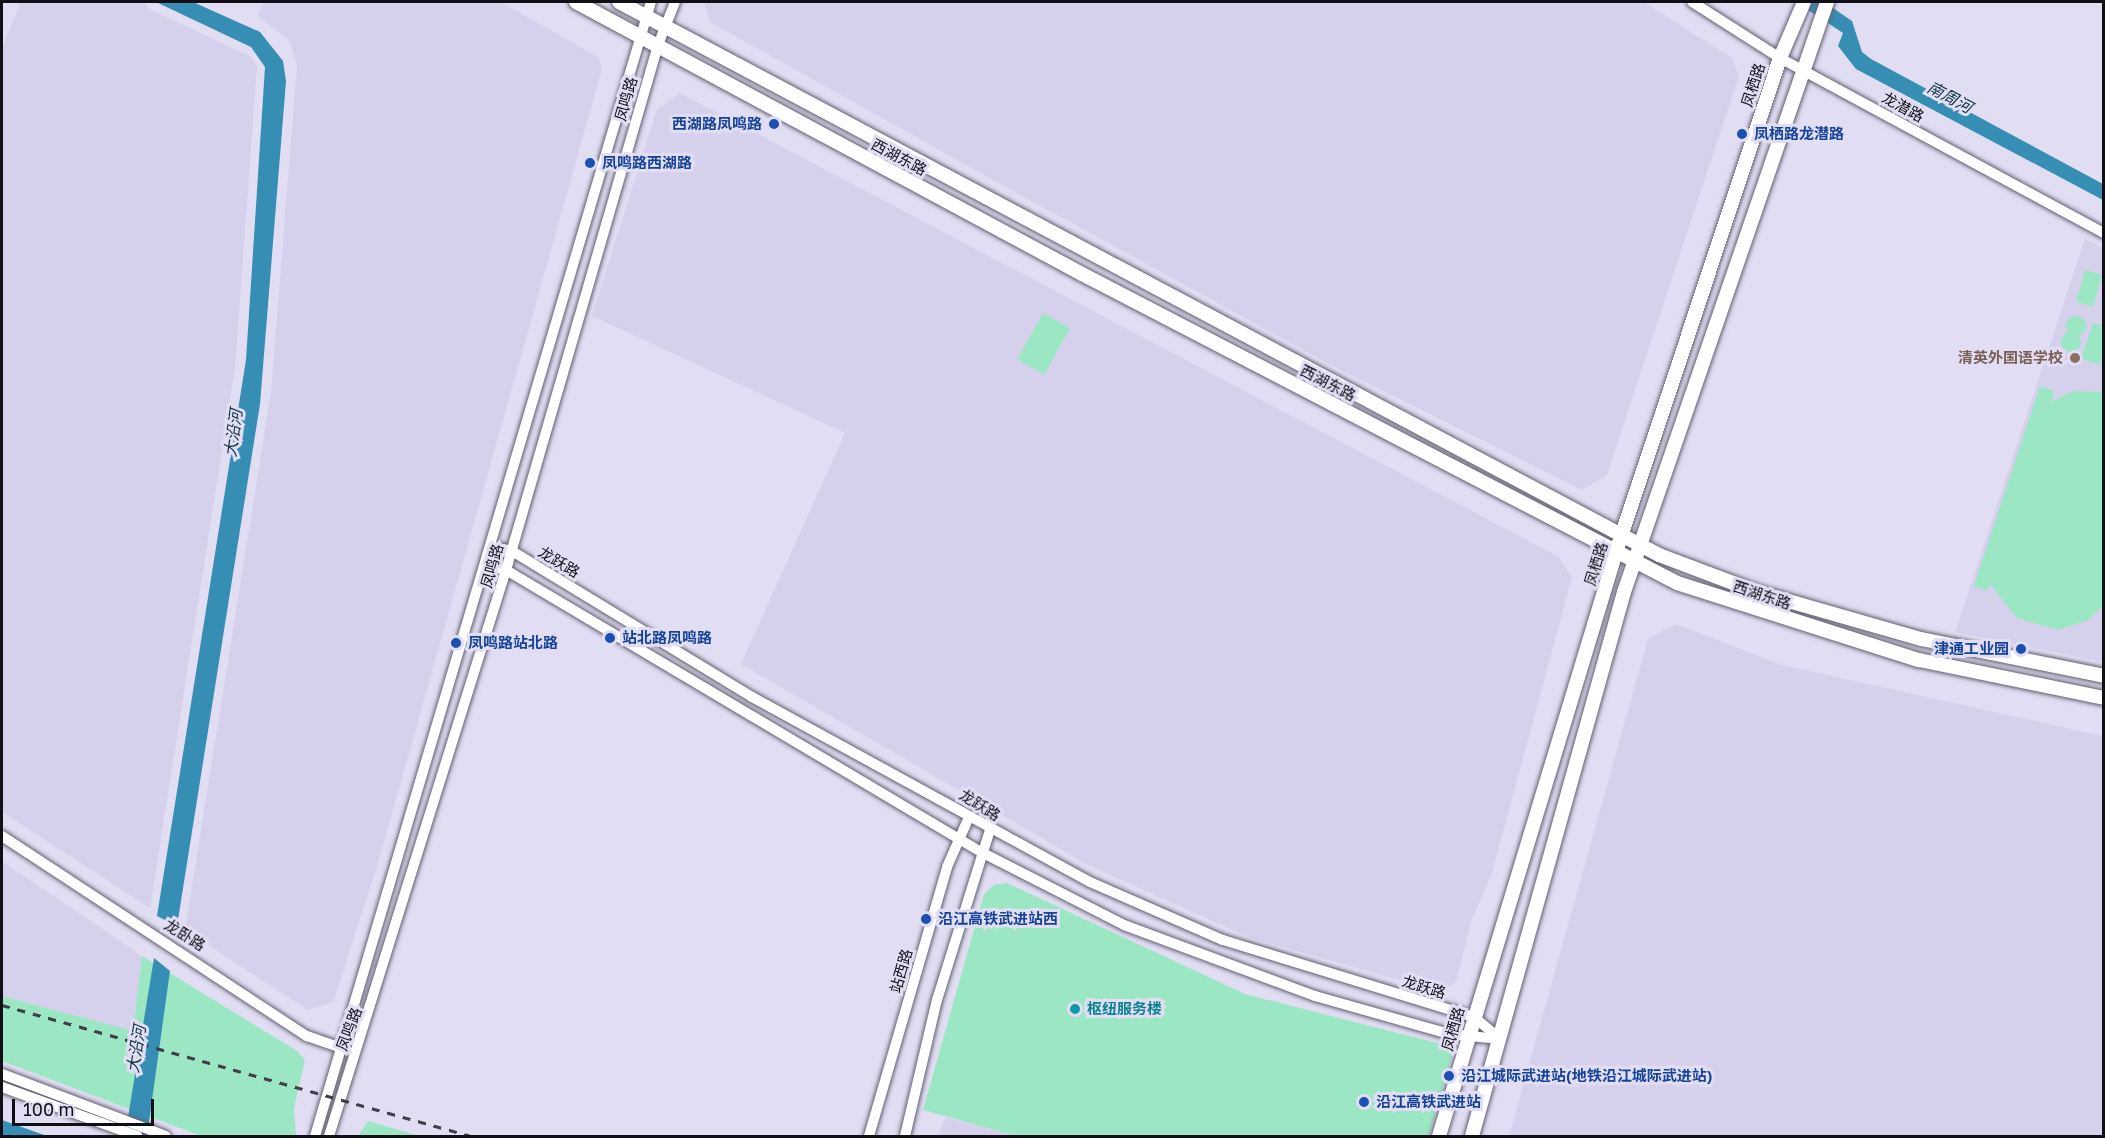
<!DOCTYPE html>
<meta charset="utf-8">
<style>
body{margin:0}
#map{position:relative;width:2105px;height:1138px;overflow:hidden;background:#e1def3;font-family:"Golos Text","Noto Sans SC",sans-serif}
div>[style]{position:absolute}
.built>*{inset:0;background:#d5d0ec}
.green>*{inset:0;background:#9be7c3;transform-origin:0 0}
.round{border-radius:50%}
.water>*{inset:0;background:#368eb4}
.roads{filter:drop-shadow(0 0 2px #635f71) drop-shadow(0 0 2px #635f71)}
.minor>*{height:10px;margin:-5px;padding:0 5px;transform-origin:5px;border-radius:5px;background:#fff}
.major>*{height:14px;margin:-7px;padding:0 7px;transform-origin:7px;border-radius:7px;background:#fff}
.rail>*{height:3px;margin-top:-1.5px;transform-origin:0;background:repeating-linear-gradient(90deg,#403f49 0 8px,transparent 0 16px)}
.dots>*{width:16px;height:16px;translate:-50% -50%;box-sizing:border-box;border:3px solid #e1def3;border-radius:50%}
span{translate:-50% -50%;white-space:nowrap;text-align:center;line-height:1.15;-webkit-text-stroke:6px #e1def3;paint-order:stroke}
.street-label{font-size:15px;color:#100f16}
.transit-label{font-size:15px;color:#164399;font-weight:700}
.right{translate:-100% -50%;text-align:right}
.left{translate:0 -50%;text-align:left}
.education-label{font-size:15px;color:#785e54;font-weight:700}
.culture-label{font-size:15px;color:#0d838f;font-weight:700}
.water-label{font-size:16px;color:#0c3344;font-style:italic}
.frame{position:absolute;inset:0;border:3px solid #100f16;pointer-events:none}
.scale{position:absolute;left:12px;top:1099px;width:142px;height:27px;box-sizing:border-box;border:3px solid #100f16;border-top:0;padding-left:8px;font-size:18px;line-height:21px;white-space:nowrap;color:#100f16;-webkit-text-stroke:4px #e1def3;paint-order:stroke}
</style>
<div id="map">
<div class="built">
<i style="clip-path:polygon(21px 2px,144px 2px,149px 9px,250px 56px,257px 67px,235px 368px,150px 908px,2px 812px,2px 47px)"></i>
<i style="clip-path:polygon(264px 2px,501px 2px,598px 57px,602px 69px,377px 867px,333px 1002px,308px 1010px,185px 930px,271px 392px,297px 65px,289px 40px,257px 16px)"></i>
<i style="clip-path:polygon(704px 2px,1644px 2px,1732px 58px,1739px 76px,1607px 475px,1582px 490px,1329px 364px,986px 176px,710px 22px)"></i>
<i style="clip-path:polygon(680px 93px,1559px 557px,1572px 577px,1492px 873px,1471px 921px,1456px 982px,1442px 992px,1251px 938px,1088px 865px,741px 664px,845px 433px,592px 316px,657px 109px)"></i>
<i style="clip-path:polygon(2085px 239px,2104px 248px,2103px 662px,1955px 632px)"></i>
<i style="clip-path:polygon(1676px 624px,1782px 665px,2103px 736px,2103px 1136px,1509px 1136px,1648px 639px)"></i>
<i style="clip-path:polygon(2px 861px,142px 956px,133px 1031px,2px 996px)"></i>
<i style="clip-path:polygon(945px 1117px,1016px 1136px,939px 1136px)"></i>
</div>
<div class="green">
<i style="left:2085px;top:270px;width:18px;height:33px;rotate:16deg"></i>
<i style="left:1043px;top:313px;width:31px;height:53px;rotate:29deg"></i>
<i class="round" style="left:2066px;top:316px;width:20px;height:20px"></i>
<i style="clip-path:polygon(2093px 323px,2103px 326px,2101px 365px,2081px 359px)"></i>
<i class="round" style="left:2061px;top:332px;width:20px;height:20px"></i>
<i style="clip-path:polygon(2040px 386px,2054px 391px,2051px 402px,2074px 391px,2103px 392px,2103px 606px,2088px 620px,2058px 630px,2017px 618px,1990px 584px,1987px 591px,1974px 586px)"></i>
<i style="clip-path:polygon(1007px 883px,1245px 994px,1449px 1046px,1453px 1053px,1429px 1136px,1016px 1136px,923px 1110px,984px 894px,994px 885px)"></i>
<i style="clip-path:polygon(142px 956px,297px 1051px,305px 1060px,294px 1108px,296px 1136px,201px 1136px,2px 1061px,2px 996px,133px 1031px)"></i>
<i style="clip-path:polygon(368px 1121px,419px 1136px,358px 1136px)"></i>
</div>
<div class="water">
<i style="clip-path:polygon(156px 2px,193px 2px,260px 32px,283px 61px,286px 81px,260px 404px,177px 926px,157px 916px,246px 360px,265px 67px,251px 47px)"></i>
<i style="clip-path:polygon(1796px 2px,1824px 2px,1852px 21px,1862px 52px,1871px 59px,2103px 184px,2103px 200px,1856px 69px,1838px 46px,1843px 33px)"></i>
<i style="clip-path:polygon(154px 958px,170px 971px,147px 1136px,125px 1136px)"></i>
<i style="clip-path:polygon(2px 1120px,47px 1136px,2px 1136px)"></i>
</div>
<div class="roads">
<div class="minor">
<i style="left:1692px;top:2px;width:104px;rotate:32.5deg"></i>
<i style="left:1780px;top:58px;width:368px;rotate:28.4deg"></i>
<i style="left:493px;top:547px;width:19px;rotate:12deg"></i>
<i style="left:512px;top:551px;width:281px;rotate:31.3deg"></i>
<i style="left:752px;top:697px;width:385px;rotate:28.7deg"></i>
<i style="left:1090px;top:882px;width:145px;rotate:23.6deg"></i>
<i style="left:1223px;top:940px;width:263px;rotate:17.1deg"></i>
<i style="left:1474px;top:1017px;width:34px;rotate:40deg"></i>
<i style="left:487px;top:566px;width:19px;rotate:12deg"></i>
<i style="left:506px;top:570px;width:552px;rotate:30.7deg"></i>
<i style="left:981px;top:852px;width:161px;rotate:27deg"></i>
<i style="left:1124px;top:925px;width:204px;rotate:20.4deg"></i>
<i style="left:1315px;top:996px;width:139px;rotate:15.8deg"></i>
<i style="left:1449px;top:1034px;width:51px;rotate:5.6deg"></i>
<i style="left:2px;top:836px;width:365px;rotate:33.3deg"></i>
<i style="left:307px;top:1036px;width:42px;rotate:19.3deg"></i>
<i style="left:2px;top:1074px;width:175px;rotate:20.7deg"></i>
<i style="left:2px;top:1087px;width:144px;rotate:19.9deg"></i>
<i style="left:315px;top:1136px;width:1183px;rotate:-73.5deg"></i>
<i style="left:329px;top:1136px;width:593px;rotate:-72.63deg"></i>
<i style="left:506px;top:570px;width:547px;rotate:-73.85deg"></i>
<i style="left:658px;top:45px;width:46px;rotate:-68.4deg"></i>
<i style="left:869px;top:1136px;width:280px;rotate:-73.8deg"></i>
<i style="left:947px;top:867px;width:55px;rotate:-66.3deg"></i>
<i style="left:905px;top:1136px;width:140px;rotate:-76.8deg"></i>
<i style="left:937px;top:1000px;width:178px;rotate:-72.7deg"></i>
</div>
<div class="major">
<i style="left:576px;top:2px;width:574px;rotate:28.26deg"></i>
<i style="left:1082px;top:274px;width:670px;rotate:27.44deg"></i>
<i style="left:1677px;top:583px;width:254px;rotate:17.7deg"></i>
<i style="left:1919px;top:660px;width:189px;rotate:11.6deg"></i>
<i style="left:619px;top:2px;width:1178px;rotate:28deg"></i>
<i style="left:1659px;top:555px;width:105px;rotate:20.7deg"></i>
<i style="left:1757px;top:592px;width:171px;rotate:16deg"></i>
<i style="left:1921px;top:639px;width:187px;rotate:11.4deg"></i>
<i style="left:1439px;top:1136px;width:610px;rotate:-73.14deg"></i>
<i style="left:1616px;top:552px;width:521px;rotate:-71.63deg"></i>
<i style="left:1780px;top:58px;width:61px;rotate:-66.8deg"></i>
<i style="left:1472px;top:1136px;width:565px;rotate:-74.39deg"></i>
<i style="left:1624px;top:592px;width:624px;rotate:-71.01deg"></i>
</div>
</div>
<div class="rail">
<i style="left:2px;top:1005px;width:486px;rotate:15.6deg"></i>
</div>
<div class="dots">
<i style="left:774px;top:124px;background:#1a4fb4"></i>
<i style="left:1742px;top:134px;background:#1a4fb4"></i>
<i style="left:590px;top:163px;background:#1a4fb4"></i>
<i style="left:2075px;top:358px;background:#8d6e63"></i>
<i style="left:610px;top:638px;background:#1a4fb4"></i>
<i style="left:456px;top:643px;background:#1a4fb4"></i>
<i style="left:2021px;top:649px;background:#1a4fb4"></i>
<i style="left:926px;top:919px;background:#1a4fb4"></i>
<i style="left:1075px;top:1009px;background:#0f9aa8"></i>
<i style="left:1449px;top:1076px;background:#1a4fb4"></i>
<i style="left:1364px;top:1102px;background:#1a4fb4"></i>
</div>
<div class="street-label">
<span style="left:1753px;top:85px;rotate:-72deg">凤栖路</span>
<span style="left:626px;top:99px;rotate:-74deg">凤鸣路</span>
<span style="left:1903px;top:107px;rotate:29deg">龙潜路</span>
<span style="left:899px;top:157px;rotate:28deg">西湖东路</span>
<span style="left:1328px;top:383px;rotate:27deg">西湖东路</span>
<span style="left:559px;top:562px;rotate:31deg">龙跃路</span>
<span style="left:1596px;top:564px;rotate:-73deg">凤栖路</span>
<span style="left:492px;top:566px;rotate:-74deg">凤鸣路</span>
<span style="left:1762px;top:595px;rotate:18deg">西湖东路</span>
<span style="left:980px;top:805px;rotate:32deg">龙跃路</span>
<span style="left:185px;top:935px;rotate:32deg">龙卧路</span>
<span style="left:901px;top:971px;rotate:-74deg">站西路</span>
<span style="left:1424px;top:987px;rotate:17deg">龙跃路</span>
<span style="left:349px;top:1029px;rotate:-69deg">凤鸣路</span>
<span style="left:1453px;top:1029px;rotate:-74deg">凤栖路</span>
</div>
<div class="transit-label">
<span class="right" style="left:762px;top:124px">西湖路凤鸣路</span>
<span class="left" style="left:1754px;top:134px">凤栖路龙潜路</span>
<span class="left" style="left:602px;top:163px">凤鸣路西湖路</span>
<span class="left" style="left:622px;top:638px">站北路凤鸣路</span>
<span class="left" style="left:468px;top:643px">凤鸣路站北路</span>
<span class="right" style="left:2009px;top:649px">津通工业园</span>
<span class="left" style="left:938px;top:919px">沿江高铁武进站西</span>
<span class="left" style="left:1461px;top:1076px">沿江城际武进站(地铁沿江城际武进站)</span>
<span class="left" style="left:1376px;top:1102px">沿江高铁武进站</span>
</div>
<div class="education-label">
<span class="right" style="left:2063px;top:358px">清英外国语学校</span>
</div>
<div class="culture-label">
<span class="left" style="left:1087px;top:1009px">枢纽服务楼</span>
</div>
<div class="water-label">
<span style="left:1950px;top:97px;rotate:28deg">南周河</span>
<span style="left:233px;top:433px;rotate:-82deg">大沿河</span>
<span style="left:136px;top:1049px;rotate:-81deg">大沿河</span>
</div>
<div class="frame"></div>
<div class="scale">100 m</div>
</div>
